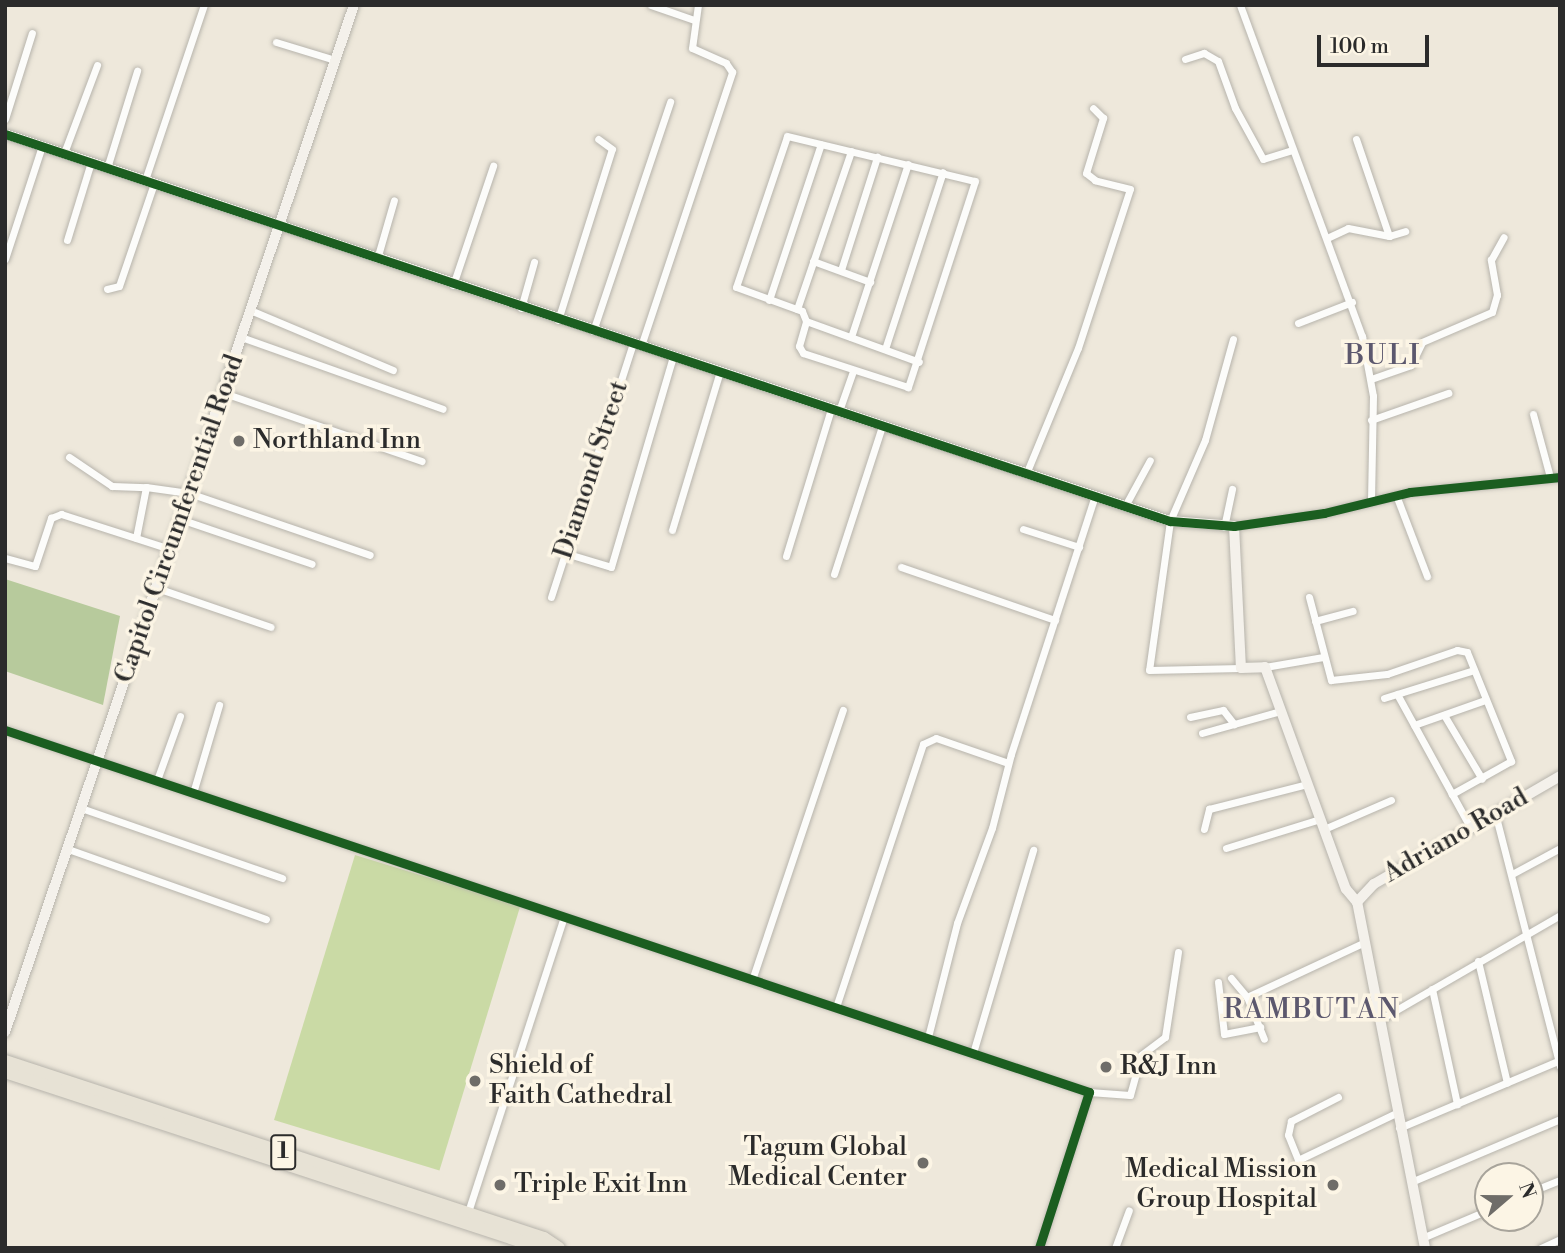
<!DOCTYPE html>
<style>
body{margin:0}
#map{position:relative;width:1565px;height:1253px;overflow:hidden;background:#eee8db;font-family:"Libre Bodoni",serif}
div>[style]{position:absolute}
.green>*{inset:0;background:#cadaa5;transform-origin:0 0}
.forest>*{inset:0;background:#b7ca9c}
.roads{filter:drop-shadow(0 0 2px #b7b4ac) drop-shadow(0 0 2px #b7b4ac)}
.street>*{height:7px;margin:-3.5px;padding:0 3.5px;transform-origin:3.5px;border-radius:3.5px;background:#fcfcfa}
.secondary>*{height:10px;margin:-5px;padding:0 5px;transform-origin:5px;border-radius:5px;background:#f4f1eb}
.highway>*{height:12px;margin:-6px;padding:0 6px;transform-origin:6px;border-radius:6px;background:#e7e2d5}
.cycleway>*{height:9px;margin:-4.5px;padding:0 4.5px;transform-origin:4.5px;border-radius:4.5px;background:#1b5e20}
.dots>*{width:19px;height:19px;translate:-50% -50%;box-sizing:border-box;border:4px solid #fcf5e5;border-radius:50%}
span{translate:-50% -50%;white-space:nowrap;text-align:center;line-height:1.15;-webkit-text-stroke:7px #fcf5e5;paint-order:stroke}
.shield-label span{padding:2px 5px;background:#fcf5e5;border:2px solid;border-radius:5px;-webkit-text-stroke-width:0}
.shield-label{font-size:24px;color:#2b2b2b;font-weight:700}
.poi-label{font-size:26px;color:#2b2b2b}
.left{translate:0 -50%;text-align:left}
.right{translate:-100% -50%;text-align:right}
.street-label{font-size:26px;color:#2b2b2b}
.neighbourhood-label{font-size:28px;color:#5c586e;letter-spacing:2px}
.frame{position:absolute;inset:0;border:7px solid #2b2b2b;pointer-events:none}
.north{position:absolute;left:1474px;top:1162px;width:70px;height:70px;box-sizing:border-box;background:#fcf5e5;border:2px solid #a8a49b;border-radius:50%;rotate:70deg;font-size:19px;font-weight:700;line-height:28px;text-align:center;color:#2b2b2b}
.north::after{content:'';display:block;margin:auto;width:24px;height:32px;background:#6f6d69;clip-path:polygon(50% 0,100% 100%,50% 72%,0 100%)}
.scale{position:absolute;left:1317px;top:35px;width:112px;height:32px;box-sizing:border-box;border:4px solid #2b2b2b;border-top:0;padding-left:9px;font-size:21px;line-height:24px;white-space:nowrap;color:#2b2b2b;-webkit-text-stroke:5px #fcf5e5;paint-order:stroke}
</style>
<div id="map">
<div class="green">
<i style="left:355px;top:855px;width:173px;height:277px;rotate:17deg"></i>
</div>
<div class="forest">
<i style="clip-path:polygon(5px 579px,120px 616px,103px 705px,5px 671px)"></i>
</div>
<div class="roads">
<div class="street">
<i style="left:651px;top:5px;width:46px;rotate:19.2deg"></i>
<i style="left:1240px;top:5px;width:353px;rotate:69.8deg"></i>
<i style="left:1362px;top:336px;width:61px;rotate:79.6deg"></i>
<i style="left:1373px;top:396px;width:105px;rotate:91.1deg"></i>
<i style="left:276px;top:42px;width:62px;rotate:17deg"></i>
<i style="left:1185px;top:59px;width:20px;rotate:-18deg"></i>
<i style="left:1204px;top:53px;width:16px;rotate:30deg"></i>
<i style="left:1218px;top:61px;width:50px;rotate:70.1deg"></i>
<i style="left:1235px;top:108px;width:58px;rotate:61.2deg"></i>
<i style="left:1263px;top:159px;width:31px;rotate:-17deg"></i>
<i style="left:5px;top:119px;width:90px;rotate:-72.6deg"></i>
<i style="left:787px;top:136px;width:193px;rotate:13.5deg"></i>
<i style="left:975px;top:181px;width:217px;rotate:108deg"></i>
<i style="left:908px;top:387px;width:110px;rotate:-162.1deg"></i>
<i style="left:803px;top:353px;width:8px;rotate:-120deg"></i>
<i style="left:799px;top:346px;width:26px;rotate:-74deg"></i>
<i style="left:806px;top:321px;width:11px;rotate:-112deg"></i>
<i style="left:802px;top:311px;width:70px;rotate:-160deg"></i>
<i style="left:736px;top:287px;width:159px;rotate:-71.3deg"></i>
<i style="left:1356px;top:139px;width:102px;rotate:71.2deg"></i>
<i style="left:64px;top:153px;width:94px;rotate:-69.4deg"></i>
<i style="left:107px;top:168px;width:102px;rotate:-72.8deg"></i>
<i style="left:145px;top:180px;width:185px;rotate:-71.4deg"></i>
<i style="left:1327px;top:238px;width:23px;rotate:-25deg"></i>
<i style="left:1348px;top:228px;width:42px;rotate:11deg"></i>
<i style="left:1389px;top:236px;width:17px;rotate:-17deg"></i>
<i style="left:67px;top:240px;width:82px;rotate:-72.9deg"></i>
<i style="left:5px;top:259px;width:119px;rotate:-71.9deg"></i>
<i style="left:377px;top:259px;width:61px;rotate:-73.9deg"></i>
<i style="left:813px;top:261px;width:61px;rotate:20.2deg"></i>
<i style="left:841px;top:270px;width:119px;rotate:-72.3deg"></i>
<i style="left:453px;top:285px;width:126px;rotate:-71.4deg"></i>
<i style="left:107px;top:289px;width:12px;rotate:-14deg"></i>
<i style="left:119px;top:286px;width:109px;rotate:-71.2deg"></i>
<i style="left:769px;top:300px;width:164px;rotate:-71.6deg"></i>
<i style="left:521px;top:308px;width:48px;rotate:-74.2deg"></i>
<i style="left:797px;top:309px;width:167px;rotate:-71.1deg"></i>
<i style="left:250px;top:310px;width:155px;rotate:22.8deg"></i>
<i style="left:558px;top:320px;width:179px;rotate:-72.5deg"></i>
<i style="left:612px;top:149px;width:17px;rotate:-144deg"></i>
<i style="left:806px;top:321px;width:120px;rotate:19.9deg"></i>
<i style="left:1298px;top:323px;width:58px;rotate:-21.3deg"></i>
<i style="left:593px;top:331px;width:242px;rotate:-71.4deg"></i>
<i style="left:241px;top:337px;width:214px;rotate:19.6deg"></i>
<i style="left:851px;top:337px;width:182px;rotate:-71.8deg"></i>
<i style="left:1233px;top:339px;width:105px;rotate:105.5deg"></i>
<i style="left:1205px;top:440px;width:88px;rotate:113.4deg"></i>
<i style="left:1170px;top:521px;width:150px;rotate:98deg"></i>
<i style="left:1149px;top:670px;width:92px;rotate:-1.2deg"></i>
<i style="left:641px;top:346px;width:289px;rotate:-71.6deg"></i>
<i style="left:732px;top:72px;width:11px;rotate:-124deg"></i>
<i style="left:726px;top:63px;width:37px;rotate:-156deg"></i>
<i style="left:692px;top:48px;width:43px;rotate:-82.1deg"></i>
<i style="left:885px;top:349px;width:186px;rotate:-71.9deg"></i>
<i style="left:1371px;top:379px;width:42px;rotate:-19.3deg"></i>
<i style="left:1411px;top:365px;width:25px;rotate:-64deg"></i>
<i style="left:1422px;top:342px;width:76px;rotate:-23.2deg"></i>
<i style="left:1492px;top:312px;width:18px;rotate:-74deg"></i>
<i style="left:1497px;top:295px;width:36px;rotate:-100deg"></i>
<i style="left:1491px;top:260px;width:26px;rotate:-61deg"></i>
<i style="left:224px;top:393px;width:209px;rotate:19deg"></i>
<i style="left:839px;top:411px;width:42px;rotate:-70.7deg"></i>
<i style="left:1533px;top:414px;width:65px;rotate:74.9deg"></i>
<i style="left:1371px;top:420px;width:82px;rotate:-19.3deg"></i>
<i style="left:69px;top:457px;width:52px;rotate:34deg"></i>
<i style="left:112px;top:486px;width:34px;rotate:2deg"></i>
<i style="left:146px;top:487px;width:52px;rotate:101.1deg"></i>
<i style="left:1026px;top:474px;width:136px;rotate:-67.6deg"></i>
<i style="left:1078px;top:348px;width:167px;rotate:-71.9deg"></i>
<i style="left:1130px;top:189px;width:36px;rotate:-166deg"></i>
<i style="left:1095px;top:180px;width:11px;rotate:-142deg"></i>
<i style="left:1086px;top:173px;width:58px;rotate:-72.8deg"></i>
<i style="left:1103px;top:118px;width:14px;rotate:-135deg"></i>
<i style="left:146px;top:487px;width:43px;rotate:7.9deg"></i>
<i style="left:189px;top:493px;width:191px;rotate:18.9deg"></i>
<i style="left:1396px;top:495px;width:87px;rotate:69.1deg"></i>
<i style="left:1125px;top:506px;width:52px;rotate:-61.5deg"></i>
<i style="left:180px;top:519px;width:139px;rotate:18.8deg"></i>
<i style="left:1234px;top:526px;width:91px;rotate:-8.2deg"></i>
<i style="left:1324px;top:513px;width:89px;rotate:-13.7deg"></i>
<i style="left:1410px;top:492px;width:151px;rotate:-5.7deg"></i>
<i style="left:1224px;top:527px;width:39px;rotate:-78deg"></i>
<i style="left:1023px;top:529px;width:59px;rotate:17.8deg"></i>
<i style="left:672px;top:530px;width:166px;rotate:-73.2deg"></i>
<i style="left:565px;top:553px;width:48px;rotate:16.9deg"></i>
<i style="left:611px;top:567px;width:220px;rotate:-73.6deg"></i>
<i style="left:786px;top:556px;width:154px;rotate:-73deg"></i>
<i style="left:5px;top:558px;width:31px;rotate:15deg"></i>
<i style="left:35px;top:566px;width:51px;rotate:-71.6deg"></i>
<i style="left:51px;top:518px;width:11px;rotate:-22deg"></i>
<i style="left:61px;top:514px;width:114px;rotate:17.8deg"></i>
<i style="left:901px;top:567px;width:163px;rotate:19deg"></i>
<i style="left:834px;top:574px;width:156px;rotate:-72deg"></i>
<i style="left:157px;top:588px;width:120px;rotate:18.9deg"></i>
<i style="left:551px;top:597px;width:267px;rotate:-72.1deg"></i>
<i style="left:1309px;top:597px;width:86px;rotate:75.2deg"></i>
<i style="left:1331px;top:680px;width:56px;rotate:-6.1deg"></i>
<i style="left:1387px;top:674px;width:74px;rotate:-18.9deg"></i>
<i style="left:1457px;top:650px;width:10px;rotate:11deg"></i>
<i style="left:1467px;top:652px;width:118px;rotate:68deg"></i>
<i style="left:1511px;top:761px;width:68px;rotate:150.8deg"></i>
<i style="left:1315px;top:621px;width:39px;rotate:-15deg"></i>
<i style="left:1265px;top:667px;width:59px;rotate:-9.8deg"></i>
<i style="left:1397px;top:694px;width:152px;rotate:61.2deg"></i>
<i style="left:1384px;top:698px;width:94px;rotate:-17.3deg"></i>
<i style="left:1444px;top:715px;width:74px;rotate:59.3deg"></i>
<i style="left:1190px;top:717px;width:34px;rotate:-12deg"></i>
<i style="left:1223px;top:710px;width:18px;rotate:52deg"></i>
<i style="left:1414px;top:725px;width:75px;rotate:-19.4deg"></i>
<i style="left:5px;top:730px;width:1143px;rotate:18.47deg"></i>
<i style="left:1089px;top:1092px;width:164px;rotate:107.8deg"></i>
<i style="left:1202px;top:733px;width:82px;rotate:-15.6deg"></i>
<i style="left:157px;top:780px;width:68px;rotate:-70.2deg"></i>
<i style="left:193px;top:793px;width:92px;rotate:-73.5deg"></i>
<i style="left:81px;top:808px;width:213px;rotate:19.2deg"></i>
<i style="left:1495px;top:813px;width:262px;rotate:75.6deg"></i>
<i style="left:1204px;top:829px;width:21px;rotate:-76deg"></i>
<i style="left:1209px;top:809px;width:101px;rotate:-14.3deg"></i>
<i style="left:1324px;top:829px;width:73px;rotate:-23.4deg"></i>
<i style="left:1226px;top:848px;width:98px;rotate:-17.1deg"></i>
<i style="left:68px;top:849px;width:210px;rotate:19.5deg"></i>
<i style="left:1512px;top:874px;width:55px;rotate:-28.4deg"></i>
<i style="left:1478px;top:961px;width:125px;rotate:76.6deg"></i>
<i style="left:1231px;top:978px;width:25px;rotate:50deg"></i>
<i style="left:1247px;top:997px;width:45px;rotate:68deg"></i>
<i style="left:752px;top:980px;width:285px;rotate:-71.4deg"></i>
<i style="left:1218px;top:982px;width:52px;rotate:83.4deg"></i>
<i style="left:1224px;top:1034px;width:37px;rotate:-11deg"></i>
<i style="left:1432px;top:989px;width:118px;rotate:77.7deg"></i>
<i style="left:1247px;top:997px;width:128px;rotate:-25deg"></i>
<i style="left:836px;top:1007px;width:277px;rotate:-71.7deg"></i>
<i style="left:923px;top:744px;width:14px;rotate:-25deg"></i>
<i style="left:936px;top:738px;width:76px;rotate:19.1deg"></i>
<i style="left:1379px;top:1020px;width:209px;rotate:-30.1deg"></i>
<i style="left:928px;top:1037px;width:118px;rotate:-75.7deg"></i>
<i style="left:957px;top:923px;width:101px;rotate:-69.8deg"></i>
<i style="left:992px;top:828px;width:76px;rotate:-75.6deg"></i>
<i style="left:1011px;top:754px;width:271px;rotate:-72deg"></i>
<i style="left:973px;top:1053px;width:212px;rotate:-73.5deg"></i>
<i style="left:1089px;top:1092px;width:41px;rotate:4.2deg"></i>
<i style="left:1130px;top:1095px;width:41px;rotate:-74.6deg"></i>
<i style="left:1141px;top:1055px;width:30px;rotate:-37deg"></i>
<i style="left:1165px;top:1037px;width:86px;rotate:-81.3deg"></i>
<i style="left:1338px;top:1097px;width:53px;rotate:152.9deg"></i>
<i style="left:1291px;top:1121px;width:14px;rotate:102deg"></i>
<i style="left:1288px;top:1135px;width:27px;rotate:68deg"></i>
<i style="left:1298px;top:1160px;width:109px;rotate:-25.6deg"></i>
<i style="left:1399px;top:1128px;width:175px;rotate:-22.9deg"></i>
<i style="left:1411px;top:1182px;width:162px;rotate:-22.9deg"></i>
<i style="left:1530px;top:1192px;width:32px;rotate:-22deg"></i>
<i style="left:467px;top:1215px;width:313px;rotate:-72deg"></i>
<i style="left:1422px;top:1238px;width:72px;rotate:-23deg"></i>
<i style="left:1115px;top:1248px;width:40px;rotate:-69.8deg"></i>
<i style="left:1541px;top:1248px;width:21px;rotate:-25deg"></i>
</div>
<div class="secondary">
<i style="left:5px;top:134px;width:1228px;rotate:18.38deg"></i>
<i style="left:1170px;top:521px;width:64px;rotate:4.5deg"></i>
<i style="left:1234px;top:526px;width:142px;rotate:87.2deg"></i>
<i style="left:1241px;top:668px;width:24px;rotate:-2deg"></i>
<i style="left:1265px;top:667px;width:236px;rotate:70deg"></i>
<i style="left:1346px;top:889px;width:17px;rotate:50deg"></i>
<i style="left:5px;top:1032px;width:1085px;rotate:-71.23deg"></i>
<i style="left:1425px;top:1248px;width:353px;rotate:-101.1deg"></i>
<i style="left:1357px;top:902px;width:25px;rotate:-47deg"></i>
<i style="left:1374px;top:884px;width:215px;rotate:-30.1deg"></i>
</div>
<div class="highway">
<i style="left:5px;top:1061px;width:567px;rotate:18.18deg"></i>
<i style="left:544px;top:1238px;width:18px;rotate:34deg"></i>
<i style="left:5px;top:1072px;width:564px;rotate:18.18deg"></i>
</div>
</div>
<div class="cycleway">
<i style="left:5px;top:134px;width:1228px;rotate:18.38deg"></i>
<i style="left:1170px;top:521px;width:64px;rotate:4.5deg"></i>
<i style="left:1234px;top:526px;width:91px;rotate:-8.2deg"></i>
<i style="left:1324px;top:513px;width:89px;rotate:-13.7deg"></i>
<i style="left:1410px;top:492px;width:151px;rotate:-5.7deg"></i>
<i style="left:5px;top:730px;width:1143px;rotate:18.47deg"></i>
<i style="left:1089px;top:1092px;width:164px;rotate:107.8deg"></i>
</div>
<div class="dots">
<i style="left:239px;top:441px;background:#6f6d69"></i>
<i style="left:1106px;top:1067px;background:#6f6d69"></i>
<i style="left:475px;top:1081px;background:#6f6d69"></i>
<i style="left:923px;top:1163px;background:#6f6d69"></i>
<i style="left:500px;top:1185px;background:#6f6d69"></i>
<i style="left:1333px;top:1185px;background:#6f6d69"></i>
</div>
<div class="shield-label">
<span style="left:283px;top:1152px">1</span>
</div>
<div class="poi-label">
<span class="left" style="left:253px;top:441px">Northland Inn</span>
<span class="left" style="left:489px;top:1081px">Shield of<br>Faith Cathedral</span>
<span class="left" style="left:1120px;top:1067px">R&amp;J Inn</span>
<span class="right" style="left:907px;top:1163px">Tagum Global<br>Medical Center</span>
<span class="right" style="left:1317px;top:1185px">Medical Mission<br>Group Hospital</span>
<span class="left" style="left:514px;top:1185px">Triple Exit Inn</span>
</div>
<div class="street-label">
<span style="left:592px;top:470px;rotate:-72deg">Diamond Street</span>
<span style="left:180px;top:519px;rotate:-71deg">Capitol Circumferential Road</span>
<span style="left:1456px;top:836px;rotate:-30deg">Adriano Road</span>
</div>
<div class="neighbourhood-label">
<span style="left:1383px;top:356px">BULI</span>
<span style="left:1312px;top:1010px">RAMBUTAN</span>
</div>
<div class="frame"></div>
<div class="north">N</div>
<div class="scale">100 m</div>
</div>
